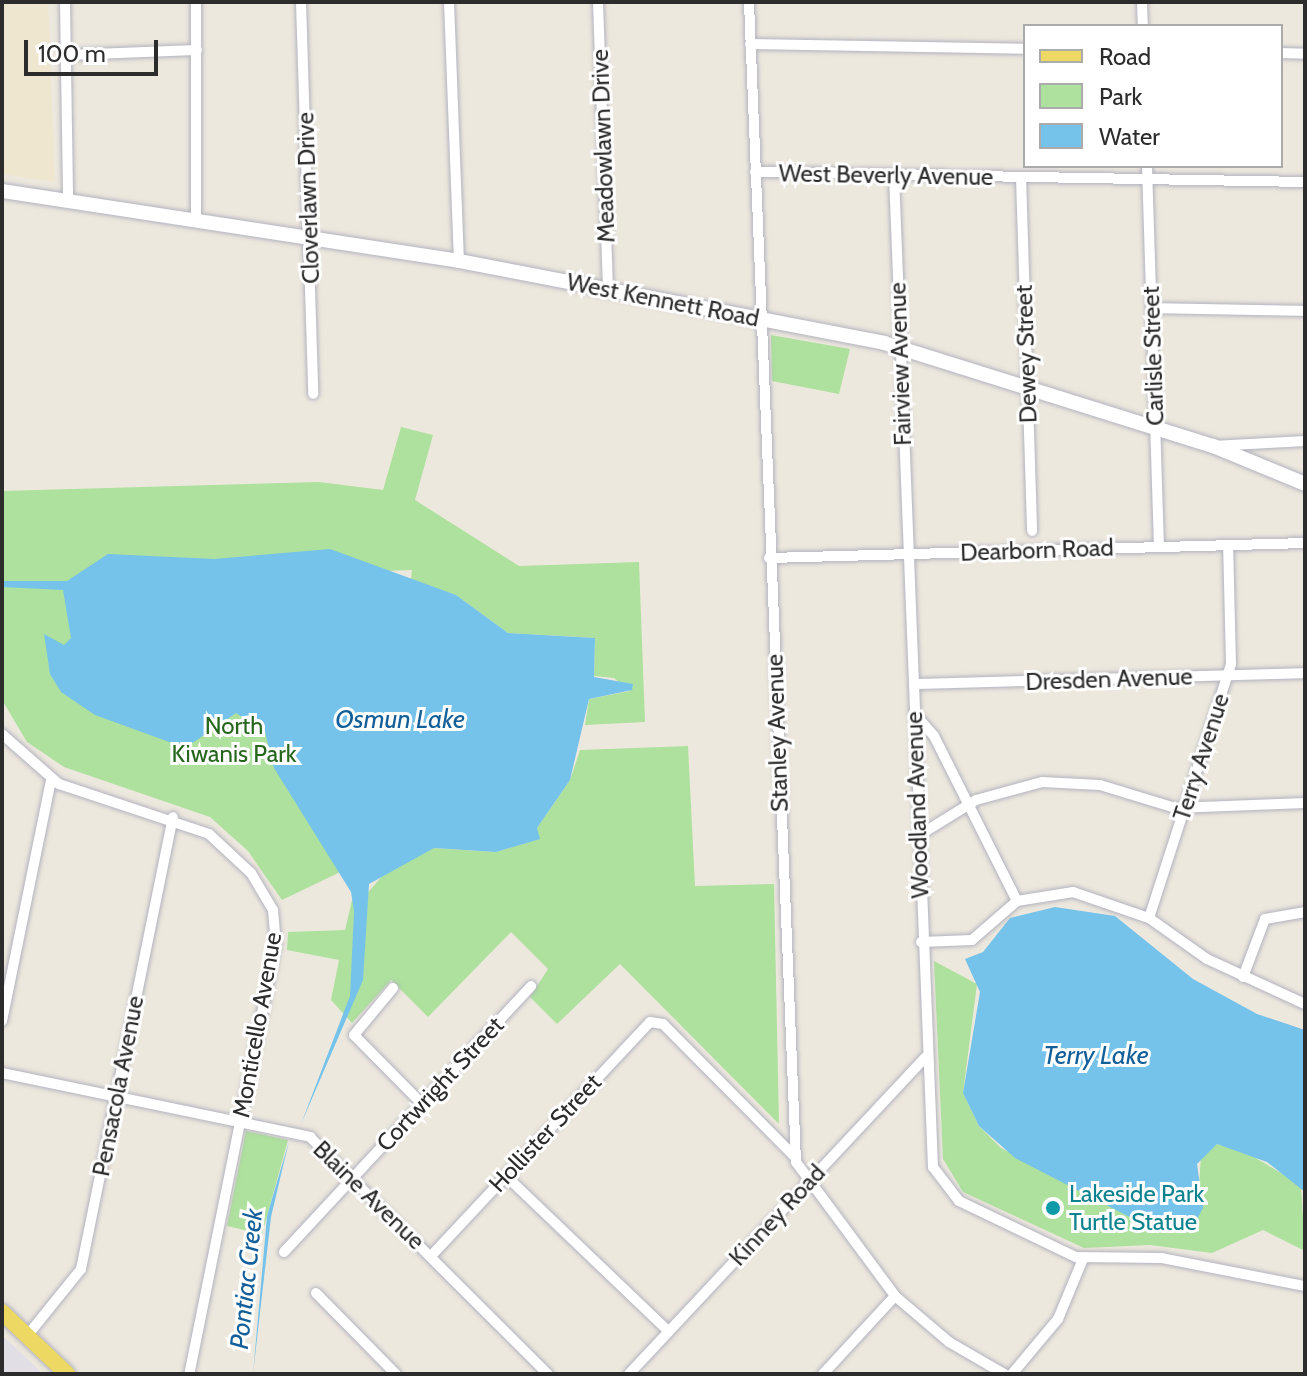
<!DOCTYPE html>
<style>
body{margin:0}
#map{position:relative;width:1307px;height:1376px;overflow:hidden;background:#ede8de;font-family:Cabin,sans-serif}
div>[style]{position:absolute}
.industrial>*{inset:0;background:#e1dee6}
.education>*{inset:0;background:#eee6ce}
.green>*{inset:0;background:#aee19d}
.water>*{inset:0;background:#75c2eb}
.roads{filter:drop-shadow(0 0 2px #b2b3bf) drop-shadow(0 0 2px #b2b3bf)}
.street>*{height:10px;margin:-5px;padding:0 5px;transform-origin:5px;border-radius:5px;background:#fff}
.secondary>*{height:14px;margin:-7px;padding:0 7px;transform-origin:7px;border-radius:7px;background:#fff}
.primary>*{height:16px;margin:-8px;padding:0 8px;transform-origin:8px;border-radius:8px;background:#edd863}
.dots>*{width:22px;height:22px;translate:-50% -50%;box-sizing:border-box;border:4px solid #fff;border-radius:50%}
span{translate:-50% -50%;white-space:nowrap;text-align:center;line-height:1.15;-webkit-text-stroke:6px #fff;paint-order:stroke}
.street-label{font-size:24px;color:#2c2c2c}
.park-label{font-size:24px;color:#26671d}
.culture-label{font-size:24px;color:#0d838f}
.left{translate:0 -50%;text-align:left}
.water-label{font-size:26px;color:#125f99;font-style:italic}
.frame{position:absolute;inset:0;border:4px solid #2c2c2c;pointer-events:none}
.legend{position:absolute;left:1023px;top:24px;width:260px;height:144px;box-sizing:border-box;background:#fff;border:2px solid #ababab;margin:0;padding:10px 14px;list-style:none;font-size:24px;color:#2c2c2c}
.legend li{display:flex;align-items:center;gap:16px;height:40px}
.legend b{width:40px;border:2px solid #ababab}
.scale{position:absolute;left:24px;top:40px;width:134px;height:36px;box-sizing:border-box;border:4px solid #2c2c2c;border-top:0;padding-left:10px;font-size:24px;line-height:28px;white-space:nowrap;color:#2c2c2c;-webkit-text-stroke:6px #fff;paint-order:stroke}
</style>
<div id="map">
<div class="industrial">
<i style="clip-path:polygon(2px 1335px,43px 1374px,2px 1374px)"></i>
</div>
<div class="education">
<i style="clip-path:polygon(2px 2px,48px 2px,55px 182px,2px 174px)"></i>
</div>
<div class="green">
<i style="clip-path:polygon(771px 335px,850px 349px,839px 394px,772px 381px)"></i>
<i style="clip-path:polygon(401px 427px,433px 435px,415px 500px,519px 566px,639px 562px,645px 722px,585px 725px,589px 699px,630px 691px,614px 678px,594px 676px,595px 638px,508px 633px,456px 595px,411px 580px,412px 570px,128px 580px,282px 659px,359px 863px,282px 900px,248px 851px,210px 817px,64px 767px,27px 742px,2px 700px,2px 491px,319px 482px,383px 490px)"></i>
<i style="clip-path:polygon(688px 746px,695px 886px,774px 884px,779px 1124px,620px 964px,557px 1024px,530px 997px,548px 969px,511px 932px,428px 1017px,391px 980px,352px 1023px,331px 1000px,339px 960px,287px 950px,288px 932px,345px 930px,352px 900px,364px 897px,390px 867px,434px 848px,496px 852px,538px 839px,537px 828px,570px 780px,580px 750px)"></i>
<i style="clip-path:polygon(934px 961px,977px 984px,963px 1093px,979px 1126px,1001px 1148px,1153px 1228px,1197px 1219px,1201px 1155px,1217px 1144px,1244px 1151px,1301px 1185px,1305px 1251px,1263px 1230px,1212px 1253px,1150px 1245px,1084px 1248px,963px 1192px,943px 1159px)"></i>
<i style="clip-path:polygon(246px 1131px,288px 1140px,262px 1234px,227px 1226px)"></i>
</div>
<div class="water">
<i style="clip-path:polygon(330px 549px,456px 595px,508px 633px,595px 638px,594px 677px,633px 684px,632px 690px,589px 699px,570px 780px,537px 828px,540px 839px,496px 852px,434px 848px,369px 884px,363px 980px,301px 1124px,350px 996px,354px 912px,351px 892px,274px 768px,265px 732px,236px 713px,191px 744px,172px 743px,95px 715px,61px 692px,50px 674px,44px 634px,64px 645px,71px 638px,63px 590px,2px 587px,2px 581px,67px 581px,108px 554px,214px 559px)"></i>
<i style="clip-path:polygon(1055px 907px,1115px 916px,1193px 979px,1257px 1014px,1305px 1030px,1305px 1192px,1267px 1162px,1217px 1144px,1197px 1164px,1203px 1208px,1197px 1219px,1151px 1228px,1015px 1158px,979px 1126px,963px 1093px,980px 992px,965px 959px,983px 952px,1010px 918px)"></i>
<i style="clip-path:polygon(289px 1141px,271px 1217px,253px 1374px,267px 1216px)"></i>
</div>
<div class="roads">
<div class="street">
<i style="left:65px;top:2px;width:196px;rotate:89.1deg"></i>
<i style="left:196px;top:2px;width:216px;rotate:90deg"></i>
<i style="left:301px;top:2px;width:392px;rotate:88.2deg"></i>
<i style="left:449px;top:2px;width:259px;rotate:87.8deg"></i>
<i style="left:598px;top:2px;width:287px;rotate:88deg"></i>
<i style="left:749px;top:2px;width:1161px;rotate:87.68deg"></i>
<i style="left:796px;top:1162px;width:167px;rotate:53.5deg"></i>
<i style="left:895px;top:1296px;width:71px;rotate:40.4deg"></i>
<i style="left:949px;top:1342px;width:64px;rotate:30.2deg"></i>
<i style="left:1142px;top:2px;width:24px;rotate:88deg"></i>
<i style="left:750px;top:44px;width:275px;rotate:1deg"></i>
<i style="left:1281px;top:53px;width:24px;rotate:2deg"></i>
<i style="left:67px;top:55px;width:130px;rotate:-2.2deg"></i>
<i style="left:1147px;top:166px;width:381px;rotate:88.2deg"></i>
<i style="left:755px;top:172px;width:550px;rotate:1.04deg"></i>
<i style="left:894px;top:175px;width:993px;rotate:87.75deg"></i>
<i style="left:933px;top:1167px;width:43px;rotate:52.6deg"></i>
<i style="left:959px;top:1201px;width:130px;rotate:25.6deg"></i>
<i style="left:1076px;top:1257px;width:86px;rotate:0.7deg"></i>
<i style="left:1162px;top:1258px;width:146px;rotate:11.1deg"></i>
<i style="left:1021px;top:177px;width:354px;rotate:88.2deg"></i>
<i style="left:1152px;top:308px;width:153px;rotate:1.1deg"></i>
<i style="left:1213px;top:446px;width:92px;rotate:-3.1deg"></i>
<i style="left:769px;top:558px;width:536px;rotate:-1.6deg"></i>
<i style="left:914px;top:684px;width:391px;rotate:-1.6deg"></i>
<i style="left:914px;top:713px;width:30px;rotate:49deg"></i>
<i style="left:934px;top:736px;width:185px;rotate:63.3deg"></i>
<i style="left:2px;top:734px;width:76px;rotate:41.3deg"></i>
<i style="left:59px;top:784px;width:158px;rotate:18.4deg"></i>
<i style="left:209px;top:834px;width:57px;rotate:42.9deg"></i>
<i style="left:251px;top:873px;width:43px;rotate:59.3deg"></i>
<i style="left:273px;top:910px;width:34px;rotate:85deg"></i>
<i style="left:276px;top:944px;width:439px;rotate:101.4deg"></i>
<i style="left:918px;top:836px;width:68px;rotate:-31.8deg"></i>
<i style="left:976px;top:800px;width:68px;rotate:-15.3deg"></i>
<i style="left:1042px;top:782px;width:58px;rotate:3deg"></i>
<i style="left:1100px;top:785px;width:78px;rotate:17deg"></i>
<i style="left:1175px;top:808px;width:130px;rotate:-2.2deg"></i>
<i style="left:1149px;top:918px;width:267px;rotate:-72.1deg"></i>
<i style="left:1231px;top:664px;width:119px;rotate:-91.4deg"></i>
<i style="left:921px;top:942px;width:51px;rotate:-2.2deg"></i>
<i style="left:972px;top:940px;width:60px;rotate:-40.9deg"></i>
<i style="left:1017px;top:901px;width:57px;rotate:-9.1deg"></i>
<i style="left:1073px;top:892px;width:80px;rotate:18.9deg"></i>
<i style="left:1149px;top:918px;width:71px;rotate:35.3deg"></i>
<i style="left:1207px;top:959px;width:108px;rotate:24.7deg"></i>
<i style="left:1243px;top:977px;width:62px;rotate:-69.2deg"></i>
<i style="left:1265px;top:919px;width:41px;rotate:-9.9deg"></i>
<i style="left:393px;top:988px;width:61px;rotate:129.7deg"></i>
<i style="left:354px;top:1035px;width:97px;rotate:45.4deg"></i>
<i style="left:2px;top:1021px;width:246px;rotate:-78.5deg"></i>
<i style="left:2px;top:1073px;width:315px;rotate:11.7deg"></i>
<i style="left:310px;top:1137px;width:336px;rotate:44.9deg"></i>
<i style="left:506px;top:1176px;width:224px;rotate:43.7deg"></i>
<i style="left:284px;top:1252px;width:363px;rotate:-47.1deg"></i>
<i style="left:431px;top:1256px;width:320px;rotate:-46.9deg"></i>
<i style="left:650px;top:1022px;width:13px;rotate:9deg"></i>
<i style="left:663px;top:1024px;width:187px;rotate:45.2deg"></i>
<i style="left:316px;top:1293px;width:114px;rotate:45.4deg"></i>
<i style="left:27px;top:1336px;width:86px;rotate:-51.1deg"></i>
<i style="left:81px;top:1269px;width:461px;rotate:-78.5deg"></i>
<i style="left:629px;top:1374px;width:434px;rotate:-46.9deg"></i>
<i style="left:823px;top:1374px;width:106px;rotate:-47.3deg"></i>
<i style="left:1012px;top:1374px;width:72px;rotate:-50.1deg"></i>
<i style="left:1058px;top:1319px;width:65px;rotate:-67.4deg"></i>
</div>
<div class="secondary">
<i style="left:2px;top:191px;width:462px;rotate:8.7deg"></i>
<i style="left:459px;top:261px;width:433px;rotate:10.9deg"></i>
<i style="left:884px;top:343px;width:345px;rotate:17.4deg"></i>
<i style="left:1213px;top:446px;width:100px;rotate:22.4deg"></i>
</div>
<div class="primary">
<i style="left:2px;top:1312px;width:90px;rotate:43.6deg"></i>
</div>
</div>
<div class="dots">
<i style="left:1053px;top:1208px;background:#0f9aa8"></i>
</div>
<div class="street-label">
<span style="left:603px;top:146px;rotate:-92deg">Meadowlawn Drive</span>
<span style="left:886px;top:175px;rotate:1deg">West Beverly Avenue</span>
<span style="left:308px;top:198px;rotate:-92deg">Cloverlawn Drive</span>
<span style="left:663px;top:300px;rotate:11deg">West Kennett Road</span>
<span style="left:1026px;top:354px;rotate:-92deg">Dewey Street</span>
<span style="left:1153px;top:356px;rotate:-92deg">Carlisle Street</span>
<span style="left:900px;top:364px;rotate:-92deg">Fairview Avenue</span>
<span style="left:1037px;top:550px;rotate:-2deg">Dearborn Road</span>
<span style="left:1109px;top:679px;rotate:-2deg">Dresden Avenue</span>
<span style="left:777px;top:733px;rotate:-92deg">Stanley Avenue</span>
<span style="left:1201px;top:757px;rotate:-72deg">Terry Avenue</span>
<span style="left:917px;top:805px;rotate:-92deg">Woodland Avenue</span>
<span style="left:257px;top:1025px;rotate:-80deg">Monticello Avenue</span>
<span style="left:440px;top:1084px;rotate:-47deg">Cortwright Street</span>
<span style="left:118px;top:1086px;rotate:-79deg">Pensacola Avenue</span>
<span style="left:545px;top:1133px;rotate:-47deg">Hollister Street</span>
<span style="left:369px;top:1195px;rotate:44deg">Blaine Avenue</span>
<span style="left:777px;top:1215px;rotate:-47deg">Kinney Road</span>
</div>
<div class="park-label">
<span style="left:234px;top:740px">North<br>Kiwanis Park</span>
</div>
<div class="culture-label">
<span class="left" style="left:1069px;top:1208px">Lakeside Park<br>Turtle Statue</span>
</div>
<div class="water-label">
<span style="left:400px;top:720px">Osmun Lake</span>
<span style="left:1096px;top:1056px">Terry Lake</span>
<span style="left:247px;top:1279px;rotate:-84deg">Pontiac Creek</span>
</div>
<div class="frame"></div>
<ul class="legend">
<li><b style="height:10px;background:#edd863"></b>Road</li>
<li><b style="height:22px;background:#aee19d"></b>Park</li>
<li><b style="height:22px;background:#75c2eb"></b>Water</li>
</ul>
<div class="scale">100 m</div>
</div>
